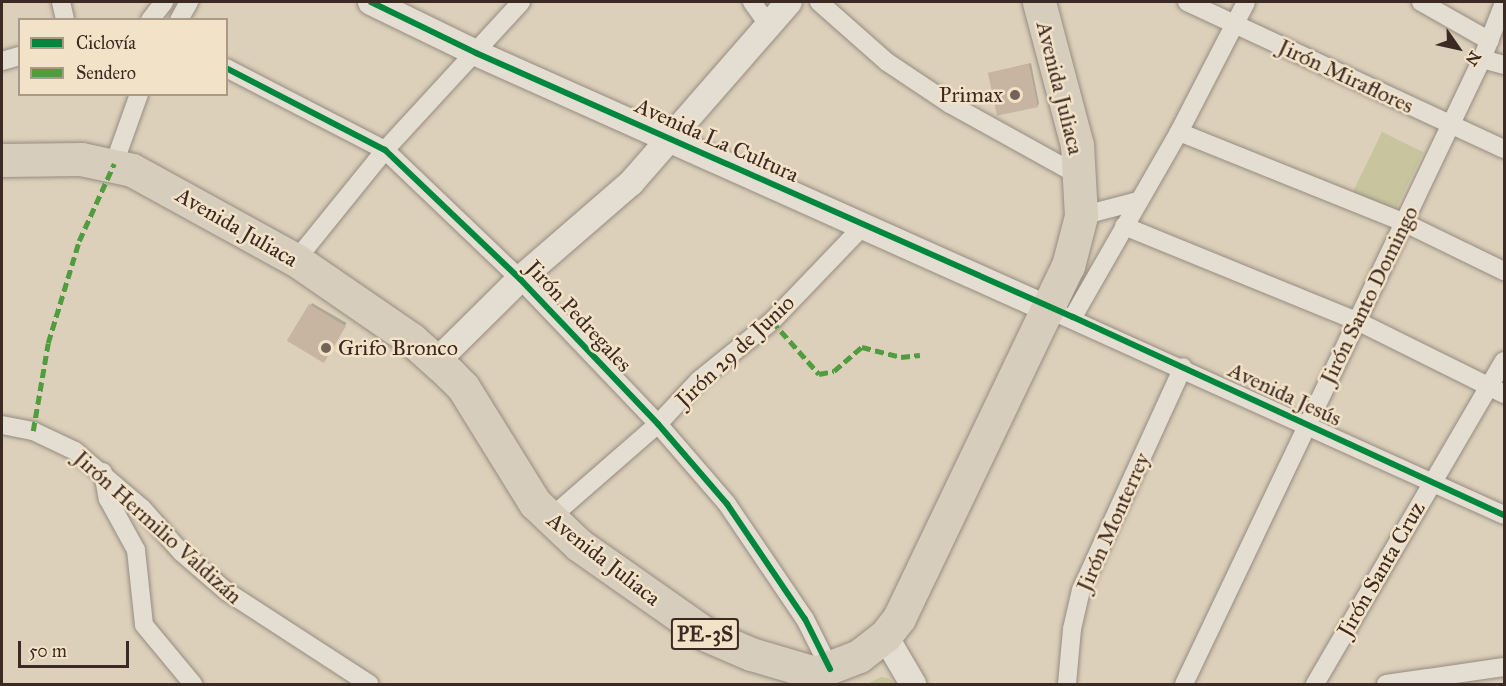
<!DOCTYPE html>
<meta charset="utf-8">
<style>
body{margin:0}
#map{position:relative;width:1506px;height:686px;overflow:hidden;background:#dcd0ba;font-family:"IM FELL Great Primer",serif}
div>[style]{position:absolute}
.green>*{inset:0;background:#c8c59e;transform-origin:0 0}
.shadow>*{inset:0;background:#0003;transform-origin:0 0}
.building>*{inset:0;background:#c7b4a1;transform-origin:0 0}
.roads{filter:drop-shadow(0 0 2px #968c80) drop-shadow(0 0 2px #968c80)}
.street>*{height:18px;margin:-9px;padding:0 9px;transform-origin:9px;border-radius:9px;background:#e3ddd2}
.secondary>*{height:26px;margin:-13px;padding:0 13px;transform-origin:13px;border-radius:13px;background:#e3ddd2}
.highway>*{height:33px;margin:-16.5px;padding:0 16.5px;transform-origin:16.5px;border-radius:16.5px;background:#d7cdbd}
.quiet>*{height:4.5px;margin-top:-2.25px;transform-origin:0;background:repeating-linear-gradient(90deg,#529c40 0 9px,transparent 0 13.5px)}
.cycleway>*{height:6px;margin:-3px;padding:0 3px;transform-origin:3px;border-radius:3px;background:#00873e}
.dots>*{width:16px;height:16px;translate:-50% -50%;box-sizing:border-box;border:3px solid #f2e3c8;border-radius:50%}
span{translate:-50% -50%;white-space:nowrap;text-align:center;line-height:1.15;-webkit-text-stroke:5px #f2e3c8;paint-order:stroke}
.shield-label span{padding:2px 4px;background:#f2e3c8;border:2px solid;border-radius:4px;-webkit-text-stroke-width:0}
.shield-label{font-size:21px;color:#3b2923;font-weight:700}
.street-label{font-size:22px;color:#3b2923}
.poi-label{font-size:22px;color:#3b2923}
.right{translate:-100% -50%;text-align:right}
.left{translate:0 -50%;text-align:left}
.frame{position:absolute;inset:0;border:3px solid #3b2923;pointer-events:none}
.legend{position:absolute;left:18px;top:18px;width:210px;height:78px;box-sizing:border-box;background:#f2e3c8;border:2px solid #a99986;margin:0;padding:8px 10px;list-style:none;font-size:18px;color:#3b2923}
.legend li{display:flex;align-items:center;gap:12px;height:30px}
.legend b{width:30px;border:2px solid #a99986}
.north{position:absolute;left:1428px;top:18px;width:60px;height:60px;-webkit-text-stroke:4px #f2e3c8;paint-order:stroke;rotate:124deg;font-size:16px;font-weight:700;line-height:24px;text-align:center;color:#3b2923}
.north::after{content:'';display:block;margin:auto;width:21px;height:27px;background:#3b2923;clip-path:polygon(50% 0,100% 100%,50% 72%,0 100%)}
.scale{position:absolute;left:18px;top:641px;width:111px;height:27px;box-sizing:border-box;border:3px solid #3b2923;border-top:0;padding-left:8px;font-size:18px;line-height:21px;white-space:nowrap;color:#3b2923;-webkit-text-stroke:4px #f2e3c8;paint-order:stroke}
</style>
<div id="map">
<div class="green">
<i style="left:1382px;top:132px;width:46px;height:67px;rotate:26deg"></i>
<i style="clip-path:polygon(881px 677px,888px 678px,896px 684px,867px 684px)"></i>
</div>
<div class="shadow">
<i style="clip-path:polygon(1031px 63px,1039px 104px,1037px 106px,990px 73px)"></i>
<i style="left:312px;top:303px;width:40px;height:44px;rotate:30deg"></i>
</div>
<div class="building">
<i style="left:1029px;top:64px;width:44px;height:42px;rotate:78deg"></i>
<i style="left:309px;top:304px;width:43px;height:43px;rotate:31deg"></i>
</div>
<div class="roads">
<div class="street">
<i style="left:61px;top:2px;width:18px;rotate:77deg"></i>
<i style="left:752px;top:2px;width:27px;rotate:54deg"></i>
<i style="left:819px;top:2px;width:91px;rotate:41.4deg"></i>
<i style="left:887px;top:62px;width:76px;rotate:33.7deg"></i>
<i style="left:950px;top:104px;width:149px;rotate:29deg"></i>
<i style="left:1187px;top:2px;width:349px;rotate:24.9deg"></i>
<i style="left:1421px;top:2px;width:79px;rotate:29.5deg"></i>
<i style="left:150px;top:20px;width:23px;rotate:-52deg"></i>
<i style="left:179px;top:20px;width:21px;rotate:-61deg"></i>
<i style="left:1482px;top:59px;width:23px;rotate:15deg"></i>
<i style="left:2px;top:61px;width:19px;rotate:-16deg"></i>
<i style="left:226px;top:68px;width:179px;rotate:27.3deg"></i>
<i style="left:385px;top:150px;width:187px;rotate:43.7deg"></i>
<i style="left:520px;top:279px;width:200px;rotate:46.4deg"></i>
<i style="left:658px;top:424px;width:106px;rotate:49.2deg"></i>
<i style="left:727px;top:504px;width:139px;rotate:55.9deg"></i>
<i style="left:805px;top:619px;width:56px;rotate:63.4deg"></i>
<i style="left:1179px;top:132px;width:244px;rotate:21.9deg"></i>
<i style="left:1405px;top:223px;width:110px;rotate:25.9deg"></i>
<i style="left:114px;top:164px;width:74px;rotate:-70.3deg"></i>
<i style="left:1081px;top:216px;width:59px;rotate:-14.7deg"></i>
<i style="left:1124px;top:226px;width:252px;rotate:22.2deg"></i>
<i style="left:1357px;top:321px;width:164px;rotate:26.4deg"></i>
<i style="left:296px;top:260px;width:141px;rotate:-51deg"></i>
<i style="left:385px;top:150px;width:201px;rotate:-47.4deg"></i>
<i style="left:1048px;top:309px;width:500px;rotate:24.31deg"></i>
<i style="left:1073px;top:317px;width:213px;rotate:-60.2deg"></i>
<i style="left:1179px;top:132px;width:146px;rotate:-62.7deg"></i>
<i style="left:2px;top:425px;width:32px;rotate:11deg"></i>
<i style="left:33px;top:431px;width:47px;rotate:25.5deg"></i>
<i style="left:75px;top:451px;width:88px;rotate:40.4deg"></i>
<i style="left:142px;top:508px;width:59px;rotate:48.4deg"></i>
<i style="left:181px;top:552px;width:60px;rotate:40.9deg"></i>
<i style="left:226px;top:591px;width:171px;rotate:33deg"></i>
<i style="left:103px;top:472px;width:27px;rotate:80deg"></i>
<i style="left:108px;top:499px;width:58px;rotate:61.2deg"></i>
<i style="left:136px;top:550px;width:75px;rotate:83.9deg"></i>
<i style="left:144px;top:625px;width:77px;rotate:50.3deg"></i>
<i style="left:549px;top:519px;width:145px;rotate:-41.1deg"></i>
<i style="left:658px;top:424px;width:60px;rotate:-47deg"></i>
<i style="left:699px;top:380px;width:94px;rotate:-38.9deg"></i>
<i style="left:772px;top:321px;width:132px;rotate:-46.2deg"></i>
<i style="left:1067px;top:684px;width:55px;rotate:-84.8deg"></i>
<i style="left:1072px;top:629px;width:40px;rotate:-77deg"></i>
<i style="left:1081px;top:590px;width:245px;rotate:-65.4deg"></i>
<i style="left:1184px;top:684px;width:692px;rotate:-64.51deg"></i>
<i style="left:1482px;top:59px;width:60px;rotate:-68.6deg"></i>
<i style="left:1315px;top:684px;width:374px;rotate:-59.7deg"></i>
<i style="left:1386px;top:684px;width:119px;rotate:-8.2deg"></i>
</div>
<div class="secondary">
<i style="left:371px;top:2px;width:117px;rotate:25.9deg"></i>
<i style="left:476px;top:53px;width:627px;rotate:24.11deg"></i>
<i style="left:437px;top:361px;width:117px;rotate:-44.7deg"></i>
<i style="left:520px;top:279px;width:147px;rotate:-40.9deg"></i>
<i style="left:631px;top:183px;width:240px;rotate:-48.9deg"></i>
<i style="left:885px;top:636px;width:56px;rotate:59.7deg"></i>
</div>
<div class="highway">
<i style="left:2px;top:160px;width:79px;rotate:-0.7deg"></i>
<i style="left:81px;top:159px;width:52px;rotate:12.2deg"></i>
<i style="left:132px;top:170px;width:187px;rotate:28.8deg"></i>
<i style="left:296px;top:260px;width:140px;rotate:34.5deg"></i>
<i style="left:411px;top:339px;width:51px;rotate:41.8deg"></i>
<i style="left:449px;top:373px;width:20px;rotate:45deg"></i>
<i style="left:463px;top:387px;width:137px;rotate:58.2deg"></i>
<i style="left:535px;top:503px;width:61px;rotate:43.7deg"></i>
<i style="left:579px;top:545px;width:156px;rotate:35.1deg"></i>
<i style="left:707px;top:635px;width:48px;rotate:23.4deg"></i>
<i style="left:751px;top:654px;width:67px;rotate:16.5deg"></i>
<i style="left:815px;top:673px;width:47px;rotate:-21.1deg"></i>
<i style="left:859px;top:656px;width:33px;rotate:-38deg"></i>
<i style="left:885px;top:636px;width:23px;rotate:-52deg"></i>
<i style="left:899px;top:618px;width:390px;rotate:-64.4deg"></i>
<i style="left:1068px;top:266px;width:52px;rotate:-75.4deg"></i>
<i style="left:1081px;top:216px;width:71px;rotate:-93.2deg"></i>
<i style="left:1077px;top:145px;width:148px;rotate:-104.9deg"></i>
</div>
</div>
<div class="quiet">
<i style="left:772px;top:321px;width:71px;rotate:48.4deg"></i>
<i style="left:819px;top:374px;width:15px;rotate:-11deg"></i>
<i style="left:834px;top:371px;width:37px;rotate:-41deg"></i>
<i style="left:862px;top:347px;width:40px;rotate:14.4deg"></i>
<i style="left:901px;top:357px;width:19px;rotate:-6deg"></i>
<i style="left:33px;top:431px;width:89px;rotate:-80.3deg"></i>
<i style="left:48px;top:343px;width:107px;rotate:-73.1deg"></i>
<i style="left:79px;top:241px;width:85px;rotate:-65.6deg"></i>
</div>
<div class="cycleway">
<i style="left:371px;top:2px;width:117px;rotate:25.9deg"></i>
<i style="left:476px;top:53px;width:653px;rotate:23.86deg"></i>
<i style="left:1073px;top:317px;width:474px;rotate:24.7deg"></i>
<i style="left:226px;top:68px;width:179px;rotate:27.3deg"></i>
<i style="left:385px;top:150px;width:187px;rotate:43.7deg"></i>
<i style="left:520px;top:279px;width:200px;rotate:46.4deg"></i>
<i style="left:658px;top:424px;width:106px;rotate:49.2deg"></i>
<i style="left:727px;top:504px;width:139px;rotate:55.9deg"></i>
<i style="left:805px;top:619px;width:56px;rotate:63.4deg"></i>
</div>
<div class="dots">
<i style="left:1015px;top:95px;background:#736358"></i>
<i style="left:326px;top:348px;background:#736358"></i>
</div>
<div class="shield-label">
<span style="left:705px;top:634px">PE-3S</span>
</div>
<div class="street-label">
<span style="left:1346px;top:76px;rotate:25deg">Jirón Miraflores</span>
<span style="left:1060px;top:88px;rotate:76deg">Avenida Juliaca</span>
<span style="left:717px;top:140px;rotate:24deg">Avenida La Cultura</span>
<span style="left:237px;top:227px;rotate:30deg">Avenida Juliaca</span>
<span style="left:1369px;top:295px;rotate:-64deg">Jirón Santo Domingo</span>
<span style="left:579px;top:316px;rotate:47deg">Jirón Pedregales</span>
<span style="left:735px;top:351px;rotate:-43deg">Jirón 29 de Junio</span>
<span style="left:1285px;top:394px;rotate:25deg">Avenida Jesús</span>
<span style="left:1113px;top:522px;rotate:-66deg">Jirón Monterrey</span>
<span style="left:158px;top:527px;rotate:42deg">Jirón Hermilio Valdizán</span>
<span style="left:604px;top:559px;rotate:38deg">Avenida Juliaca</span>
<span style="left:1381px;top:569px;rotate:-60deg">Jirón Santa Cruz</span>
</div>
<div class="poi-label">
<span class="right" style="left:1003px;top:95px">Primax</span>
<span class="left" style="left:338px;top:348px">Grifo Bronco</span>
</div>
<div class="frame"></div>
<ul class="legend">
<li><b style="height:8px;background:#00873e"></b>Ciclovía</li>
<li><b style="height:8px;background:#529c40"></b>Sendero</li>
</ul>
<div class="north">N</div>
<div class="scale">50 m</div>
</div>
